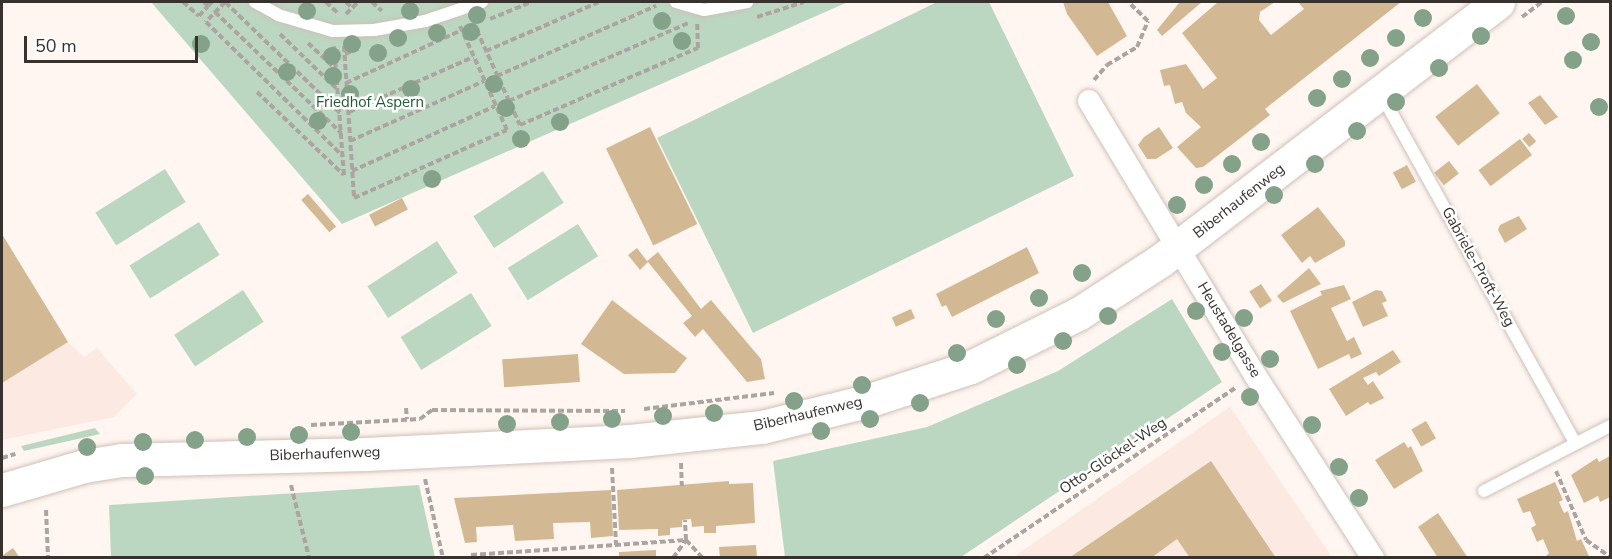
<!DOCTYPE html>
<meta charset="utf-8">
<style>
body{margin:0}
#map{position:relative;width:1612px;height:559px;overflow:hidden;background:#fff6f1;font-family:"Nunito Sans",sans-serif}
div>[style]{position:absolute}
.built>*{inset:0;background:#fce9e1}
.green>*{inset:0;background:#bbd7c1;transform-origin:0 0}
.building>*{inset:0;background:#d3b993;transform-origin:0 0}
.path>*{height:4px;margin-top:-2px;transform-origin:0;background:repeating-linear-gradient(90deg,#aca4a0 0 6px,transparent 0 9px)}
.roads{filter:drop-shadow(0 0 2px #cfc0b9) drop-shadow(0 0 2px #cfc0b9)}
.lane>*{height:12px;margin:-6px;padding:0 6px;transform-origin:6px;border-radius:6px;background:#fff}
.street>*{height:22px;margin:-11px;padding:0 11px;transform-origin:11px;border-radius:11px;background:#fff}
.secondary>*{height:33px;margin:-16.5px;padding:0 16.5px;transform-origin:16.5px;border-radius:16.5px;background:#fff}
.trees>*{width:18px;height:18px;margin:-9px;border-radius:50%;background:#84a189}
span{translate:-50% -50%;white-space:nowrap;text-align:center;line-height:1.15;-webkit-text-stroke:5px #fff;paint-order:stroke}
.park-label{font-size:15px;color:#205b34}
.street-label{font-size:15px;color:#38322f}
.frame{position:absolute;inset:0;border:3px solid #38322f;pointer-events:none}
.scale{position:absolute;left:24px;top:36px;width:174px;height:27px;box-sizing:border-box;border:3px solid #38322f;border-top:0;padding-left:8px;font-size:18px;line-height:21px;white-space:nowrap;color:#38322f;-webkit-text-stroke:4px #fff;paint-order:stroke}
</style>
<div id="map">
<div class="built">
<i style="clip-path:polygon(2px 237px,68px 342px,84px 357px,97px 348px,137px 394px,114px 417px,2px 440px)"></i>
<i style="clip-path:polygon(1230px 407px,1332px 557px,1012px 558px)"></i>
</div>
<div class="green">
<i style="clip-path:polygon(151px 2px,848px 2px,342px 224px)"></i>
<i style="clip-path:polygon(937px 2px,989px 2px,1074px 176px,753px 333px,657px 138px)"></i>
<i style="left:165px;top:169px;width:39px;height:82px;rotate:58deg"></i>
<i style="left:543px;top:171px;width:38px;height:83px;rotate:57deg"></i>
<i style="left:199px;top:222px;width:39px;height:82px;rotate:58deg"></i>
<i style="left:578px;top:224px;width:38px;height:83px;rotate:58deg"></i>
<i style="left:437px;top:241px;width:38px;height:83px;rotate:57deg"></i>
<i style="left:243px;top:290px;width:38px;height:82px;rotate:57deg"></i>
<i style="left:471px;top:293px;width:39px;height:83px;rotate:58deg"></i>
<i style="clip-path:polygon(1172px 299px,1222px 382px,961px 557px,785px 557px,773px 461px,927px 427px,1058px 371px)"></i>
<i style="clip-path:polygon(95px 428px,100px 434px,24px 451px,21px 446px)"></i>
<i style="clip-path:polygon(419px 485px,435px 557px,111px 557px,109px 505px)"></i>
</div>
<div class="building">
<i style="clip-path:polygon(1063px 2px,1108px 2px,1127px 36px,1097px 56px,1067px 14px)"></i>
<i style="clip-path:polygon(1202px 2px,1162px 36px,1157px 30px,1179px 3px)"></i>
<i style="clip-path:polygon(1218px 2px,1275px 2px,1260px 12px,1259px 20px,1271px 35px,1304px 9px,1298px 2px,1401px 2px,1265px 109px,1270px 115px,1203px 167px,1196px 168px,1177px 147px,1201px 127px,1186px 113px,1182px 102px,1175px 104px,1170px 85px,1164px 86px,1160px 70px,1186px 64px,1203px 89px,1217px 78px,1182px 33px)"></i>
<i style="left:1477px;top:84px;width:37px;height:53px;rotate:52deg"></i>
<i style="clip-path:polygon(1540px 95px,1558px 117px,1545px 125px,1528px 103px)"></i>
<i style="left:650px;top:127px;width:108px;height:49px;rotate:64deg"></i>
<i style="clip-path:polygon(1159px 127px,1173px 148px,1156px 159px,1147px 159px,1138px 145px,1144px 137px)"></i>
<i style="left:1529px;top:133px;width:11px;height:9px;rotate:49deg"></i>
<i style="left:1520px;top:139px;width:20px;height:52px;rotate:53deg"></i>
<i style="left:1449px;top:161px;width:16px;height:19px;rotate:52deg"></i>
<i style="left:1407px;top:165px;width:19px;height:16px;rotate:62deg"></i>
<i style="left:308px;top:194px;width:43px;height:9px;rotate:49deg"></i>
<i style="left:402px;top:198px;width:13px;height:37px;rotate:63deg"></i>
<i style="clip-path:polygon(1318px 207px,1345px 241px,1345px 246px,1315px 263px,1310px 256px,1302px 263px,1281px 235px)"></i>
<i style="clip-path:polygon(1519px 216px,1527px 229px,1505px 243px,1498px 230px,1500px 225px)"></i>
<i style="clip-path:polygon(2px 234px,68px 342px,2px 383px)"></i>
<i style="clip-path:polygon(1027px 247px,1039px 273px,952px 317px,946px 305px,942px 307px,936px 294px)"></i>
<i style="clip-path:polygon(637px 248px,647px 261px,658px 252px,701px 309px,711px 300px,761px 359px,765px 379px,747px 382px,703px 329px,695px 337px,683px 323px,692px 316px,648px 262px,640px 270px,628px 255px)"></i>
<i style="clip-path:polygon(1309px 268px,1321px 284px,1283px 303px,1277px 296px)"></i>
<i style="left:1261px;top:284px;width:20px;height:14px;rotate:57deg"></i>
<i style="clip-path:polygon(1344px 285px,1351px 299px,1331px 308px,1347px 341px,1354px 337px,1362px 354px,1351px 359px,1349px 354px,1318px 369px,1290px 311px,1322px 295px,1320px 291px)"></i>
<i style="clip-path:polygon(1376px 290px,1382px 291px,1387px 301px,1382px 303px,1388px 316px,1363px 327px,1352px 302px)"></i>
<i style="clip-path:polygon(612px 300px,687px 358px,675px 373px,624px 374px,581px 344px)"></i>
<i style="left:911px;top:309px;width:10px;height:21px;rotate:66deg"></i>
<i style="clip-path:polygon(1393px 350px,1401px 362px,1379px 376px,1376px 372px,1363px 378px,1368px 385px,1373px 381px,1384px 398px,1370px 405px,1368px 402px,1346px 416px,1329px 389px)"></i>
<i style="left:578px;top:354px;width:28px;height:76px;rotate:86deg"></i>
<i style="left:1426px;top:421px;width:20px;height:17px;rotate:60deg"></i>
<i style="clip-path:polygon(1404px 442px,1408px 448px,1411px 446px,1423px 471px,1394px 489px,1375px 460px)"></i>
<i style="clip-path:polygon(1610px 456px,1610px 497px,1600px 502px,1598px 496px,1584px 503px,1571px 475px,1597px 458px,1599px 462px)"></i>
<i style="clip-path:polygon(1211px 461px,1276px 558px,1190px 558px,1177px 539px,1151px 558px,1069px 558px)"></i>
<i style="clip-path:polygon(729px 481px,729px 484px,753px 483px,755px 523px,716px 526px,716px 533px,704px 533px,704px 526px,692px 527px,691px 519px,682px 520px,682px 527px,670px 528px,670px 535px,658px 536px,658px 529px,619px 530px,617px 490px)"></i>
<i style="clip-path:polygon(1555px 482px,1563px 500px,1559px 502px,1564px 513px,1568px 511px,1577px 541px,1581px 539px,1589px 556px,1586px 558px,1544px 558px,1549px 553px,1543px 539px,1537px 542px,1531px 528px,1536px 525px,1530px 511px,1523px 513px,1517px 499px)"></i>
<i style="clip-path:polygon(611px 490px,613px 536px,591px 538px,590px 522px,553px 523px,554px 539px,515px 541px,513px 525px,476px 527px,477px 542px,465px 543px,454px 498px)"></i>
<i style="clip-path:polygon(1438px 513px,1468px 558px,1438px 558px,1418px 527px)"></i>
<i style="clip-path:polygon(756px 545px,757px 558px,720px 558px,719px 547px)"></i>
<i style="clip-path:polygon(13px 548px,20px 558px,2px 558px,2px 556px)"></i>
<i style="clip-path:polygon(656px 550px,656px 558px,619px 558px,619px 552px)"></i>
</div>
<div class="path">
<i style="left:183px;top:2px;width:21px;rotate:41deg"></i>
<i style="left:199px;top:16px;width:13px;rotate:-48deg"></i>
<i style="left:204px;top:2px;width:6px;rotate:45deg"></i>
<i style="left:208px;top:6px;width:6px;rotate:-45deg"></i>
<i style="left:326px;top:2px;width:16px;rotate:43deg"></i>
<i style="left:346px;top:2px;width:8px;rotate:45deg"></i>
<i style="left:372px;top:2px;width:13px;rotate:42deg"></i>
<i style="left:215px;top:12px;width:175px;rotate:43.8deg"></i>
<i style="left:346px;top:14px;width:17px;rotate:-45deg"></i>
<i style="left:757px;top:17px;width:49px;rotate:-17.7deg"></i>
<i style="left:1522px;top:17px;width:25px;rotate:-37deg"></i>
<i style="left:490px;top:19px;width:44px;rotate:-22.5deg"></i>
<i style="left:473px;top:22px;width:113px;rotate:65.5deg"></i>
<i style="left:520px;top:125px;width:194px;rotate:-23.4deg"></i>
<i style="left:698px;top:48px;width:24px;rotate:-92deg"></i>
<i style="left:280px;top:34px;width:79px;rotate:44deg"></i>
<i style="left:308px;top:43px;width:38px;rotate:43deg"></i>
<i style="left:344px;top:46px;width:152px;rotate:86.2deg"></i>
<i style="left:354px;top:198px;width:167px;rotate:-24deg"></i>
<i style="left:507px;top:130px;width:114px;rotate:-114.3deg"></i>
<i style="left:486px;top:51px;width:123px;rotate:-23.4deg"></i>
<i style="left:345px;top:54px;width:14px;rotate:-21deg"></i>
<i style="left:497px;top:76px;width:174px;rotate:-23.8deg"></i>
<i style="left:1094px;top:80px;width:20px;rotate:-49deg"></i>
<i style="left:1107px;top:65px;width:35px;rotate:-31deg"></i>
<i style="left:1137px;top:47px;width:28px;rotate:-67deg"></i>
<i style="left:1148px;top:21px;width:28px;rotate:-136deg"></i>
<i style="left:346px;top:83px;width:128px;rotate:-24.6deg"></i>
<i style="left:257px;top:92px;width:120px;rotate:43.7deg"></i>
<i style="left:344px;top:175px;width:129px;rotate:-94.4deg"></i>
<i style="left:509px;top:101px;width:195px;rotate:-23.5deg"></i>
<i style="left:349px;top:112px;width:136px;rotate:-23.9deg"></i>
<i style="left:340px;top:113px;width:160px;rotate:-136deg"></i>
<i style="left:225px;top:2px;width:28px;rotate:134deg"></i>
<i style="left:206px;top:22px;width:192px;rotate:44.4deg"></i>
<i style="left:350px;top:141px;width:147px;rotate:-24.1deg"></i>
<i style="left:352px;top:171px;width:157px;rotate:-24.4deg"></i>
<i style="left:406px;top:408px;width:11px;rotate:85deg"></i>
<i style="left:644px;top:409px;width:131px;rotate:-7deg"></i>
<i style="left:311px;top:425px;width:109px;rotate:-3.2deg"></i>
<i style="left:420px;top:419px;width:15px;rotate:-37deg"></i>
<i style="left:432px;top:410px;width:193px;rotate:0.3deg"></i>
<i style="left:2px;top:458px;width:14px;rotate:-17deg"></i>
<i style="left:681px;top:463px;width:23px;rotate:88deg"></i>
<i style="left:612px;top:468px;width:77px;rotate:87deg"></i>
<i style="left:1556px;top:471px;width:75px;rotate:66.5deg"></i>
<i style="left:1586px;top:540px;width:29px;rotate:35deg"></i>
<i style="left:425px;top:479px;width:81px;rotate:77.2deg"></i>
<i style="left:291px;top:485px;width:75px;rotate:76.1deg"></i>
<i style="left:46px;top:510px;width:48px;rotate:87.6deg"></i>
<i style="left:471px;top:555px;width:216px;rotate:-4deg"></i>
<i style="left:686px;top:540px;width:20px;rotate:-93deg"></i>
<i style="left:673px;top:558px;width:22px;rotate:-54deg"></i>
<i style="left:686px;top:540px;width:25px;rotate:47deg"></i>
<i style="left:984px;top:558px;width:305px;rotate:-34.1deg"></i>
</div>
<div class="roads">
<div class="lane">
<i style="left:255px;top:2px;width:26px;rotate:29deg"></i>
<i style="left:278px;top:15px;width:57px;rotate:16.2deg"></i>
<i style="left:333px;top:31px;width:41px;rotate:-1.4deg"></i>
<i style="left:374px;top:30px;width:52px;rotate:-10deg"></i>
<i style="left:425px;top:21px;width:60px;rotate:-18.4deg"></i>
<i style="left:676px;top:2px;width:29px;rotate:16deg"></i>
<i style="left:704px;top:10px;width:44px;rotate:-10.5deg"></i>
<i style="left:1381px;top:94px;width:399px;rotate:60.9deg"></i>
<i style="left:1484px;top:491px;width:142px;rotate:-27.3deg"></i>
</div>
<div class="street">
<i style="left:1089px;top:101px;width:320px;rotate:58.8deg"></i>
<i style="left:1255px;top:375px;width:218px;rotate:57.2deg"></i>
</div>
<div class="secondary">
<i style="left:2px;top:490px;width:85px;rotate:-16.3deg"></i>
<i style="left:84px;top:466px;width:38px;rotate:-9deg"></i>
<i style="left:122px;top:460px;width:244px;rotate:-1.4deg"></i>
<i style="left:366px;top:454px;width:264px;rotate:-2.8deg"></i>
<i style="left:630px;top:441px;width:133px;rotate:-6.1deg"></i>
<i style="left:762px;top:427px;width:108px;rotate:-13.9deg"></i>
<i style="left:867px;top:401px;width:109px;rotate:-18.1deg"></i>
<i style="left:971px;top:367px;width:119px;rotate:-26.4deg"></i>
<i style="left:1078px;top:314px;width:99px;rotate:-33deg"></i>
<i style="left:1161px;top:260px;width:424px;rotate:-37.4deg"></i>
</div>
</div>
<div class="trees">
<i style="left:307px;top:11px"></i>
<i style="left:410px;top:11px"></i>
<i style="left:477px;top:15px"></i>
<i style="left:1566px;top:16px"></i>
<i style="left:1423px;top:18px"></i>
<i style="left:662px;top:21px"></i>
<i style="left:471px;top:32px"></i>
<i style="left:437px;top:33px"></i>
<i style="left:1481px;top:36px"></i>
<i style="left:398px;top:38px"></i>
<i style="left:1396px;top:38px"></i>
<i style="left:682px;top:41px"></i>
<i style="left:1591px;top:42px"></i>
<i style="left:201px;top:44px"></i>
<i style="left:352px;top:44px"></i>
<i style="left:378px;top:53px"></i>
<i style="left:332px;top:56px"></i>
<i style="left:1370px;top:58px"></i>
<i style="left:1573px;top:60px"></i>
<i style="left:1439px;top:68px"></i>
<i style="left:287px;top:72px"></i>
<i style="left:333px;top:76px"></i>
<i style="left:1342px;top:79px"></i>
<i style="left:494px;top:84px"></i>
<i style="left:411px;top:89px"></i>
<i style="left:350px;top:94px"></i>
<i style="left:1317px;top:98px"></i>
<i style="left:1396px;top:102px"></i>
<i style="left:1599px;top:107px"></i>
<i style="left:506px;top:108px"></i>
<i style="left:318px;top:121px"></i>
<i style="left:560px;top:122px"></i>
<i style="left:1357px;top:131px"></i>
<i style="left:521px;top:139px"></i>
<i style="left:1261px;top:142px"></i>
<i style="left:1232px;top:164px"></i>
<i style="left:1315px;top:164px"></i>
<i style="left:432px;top:179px"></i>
<i style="left:1204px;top:185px"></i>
<i style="left:1274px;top:195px"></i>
<i style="left:1177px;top:205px"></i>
<i style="left:1082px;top:273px"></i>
<i style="left:1039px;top:298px"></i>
<i style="left:1196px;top:311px"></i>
<i style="left:1108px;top:316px"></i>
<i style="left:1244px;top:318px"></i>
<i style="left:996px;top:319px"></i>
<i style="left:1063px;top:341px"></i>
<i style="left:1222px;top:352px"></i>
<i style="left:957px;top:353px"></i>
<i style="left:1270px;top:359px"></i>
<i style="left:1017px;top:365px"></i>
<i style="left:862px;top:385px"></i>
<i style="left:1250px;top:397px"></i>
<i style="left:794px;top:401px"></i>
<i style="left:920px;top:403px"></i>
<i style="left:714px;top:413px"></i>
<i style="left:663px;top:416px"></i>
<i style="left:612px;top:419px"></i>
<i style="left:870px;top:419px"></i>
<i style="left:560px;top:422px"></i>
<i style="left:507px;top:424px"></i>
<i style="left:1312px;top:425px"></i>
<i style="left:821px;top:431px"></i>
<i style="left:351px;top:432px"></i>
<i style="left:299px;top:435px"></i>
<i style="left:247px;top:437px"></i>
<i style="left:195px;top:440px"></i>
<i style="left:143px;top:442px"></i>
<i style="left:87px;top:447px"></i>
<i style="left:1339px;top:467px"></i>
<i style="left:145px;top:476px"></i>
<i style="left:1359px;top:498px"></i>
</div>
<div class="park-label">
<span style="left:370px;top:103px">Friedhof Aspern</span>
</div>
<div class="street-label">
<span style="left:1239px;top:201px;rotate:-38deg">Biberhaufenweg</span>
<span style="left:1478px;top:267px;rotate:61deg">Gabriele-Proft-Weg</span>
<span style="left:1229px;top:330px;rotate:59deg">Heustadelgasse</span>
<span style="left:808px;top:414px;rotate:-13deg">Biberhaufenweg</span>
<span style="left:325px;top:454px;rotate:-2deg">Biberhaufenweg</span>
<span style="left:1113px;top:456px;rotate:-34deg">Otto-Glöckel-Weg</span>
</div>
<div class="frame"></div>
<div class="scale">50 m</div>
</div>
